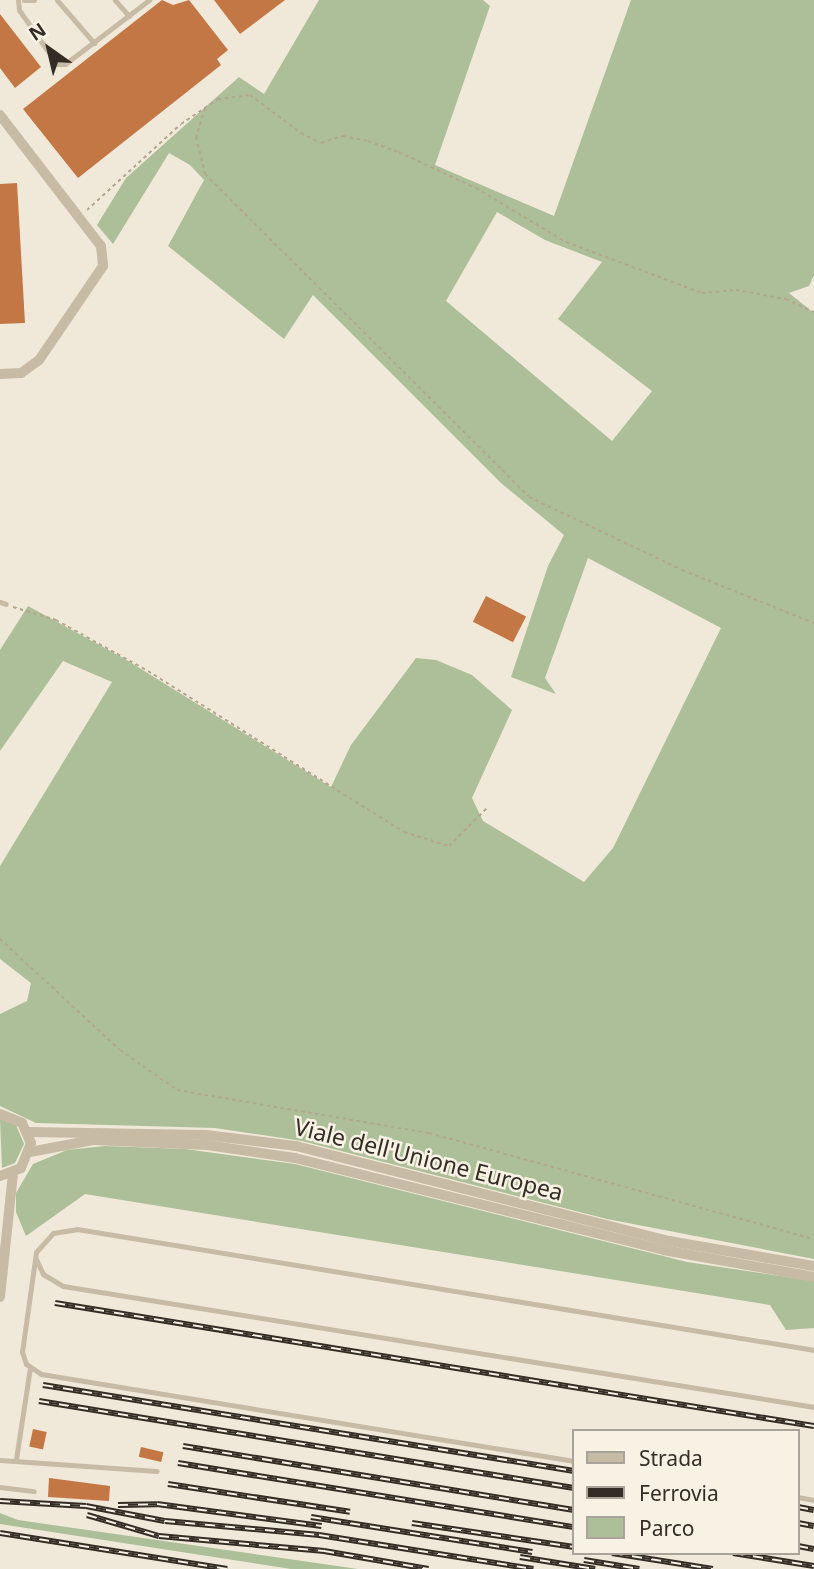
<!DOCTYPE html>
<style>
body{margin:0}
#map{position:relative;width:814px;height:1569px;overflow:hidden;background:#f0e9d9;font-family:"Noto Sans",sans-serif}
div>[style]{position:absolute}
.green>*{inset:0;background:#acbf99}
.building>*{inset:0;background:#c37744;transform-origin:0 0}
.path>*{height:2px;margin-top:-1px;transform-origin:0;background:repeating-linear-gradient(90deg,#b4a58f 0 3.5px,transparent 0 7px)}
.lane>*{height:5px;margin:-2.5px;padding:0 2.5px;transform-origin:2.5px;border-radius:2.5px;background:#c8bba5}
.street>*{height:10px;margin:-5px;padding:0 5px;transform-origin:5px;border-radius:5px;background:#c8bba5}
.rail>*{height:6px;margin-top:-3px;transform-origin:0;background:repeating-linear-gradient(90deg,#f8f2e5 0 10px,#342d26 0 20px);box-sizing:border-box;border-block:2px solid #342d26}
span{translate:-50% -50%;white-space:nowrap;text-align:center;line-height:1.15;-webkit-text-stroke:5px #f8f2e5;paint-order:stroke}
.street-label{font-size:23px;color:#342d26}
.legend{position:absolute;left:572px;top:1429px;width:228px;height:126px;box-sizing:border-box;background:#f8f2e5;border:2px solid #aaa399;margin:0;padding:9px 12px;list-style:none;font-size:21px;color:#342d26}
.legend li{display:flex;align-items:center;gap:14px;height:35px}
.legend b{width:35px;border:2px solid #aaa399}
.north{position:absolute;left:14px;top:14px;width:70px;height:70px;-webkit-text-stroke:5px #f8f2e5;paint-order:stroke;rotate:326deg;font-size:19px;font-weight:700;line-height:28px;text-align:center;color:#342d26}
.north::after{content:'';display:block;margin:auto;width:24px;height:32px;background:#342d26;clip-path:polygon(50% 0,100% 100%,50% 72%,0 100%)}
</style>
<div id="map">
<div class="green">
<i style="clip-path:polygon(evenodd,319px 0,483px 0,490px 6px,435px 165px,554px 216px,631px 0,814px 0,814px 275px,809px 286px,789px 293px,814px 313px,814px 1259px,607px 1219px,302px 1141px,215px 1128px,36px 1123px,0 1106px,0 1014px,27px 1001px,31px 983px,0 959px,0 866px,112px 682px,63px 661px,0 751px,0 650px,28px 606px,125px 659px,331px 787px,351px 745px,416px 658px,436px 660px,472px 675px,512px 710px,472px 798px,483px 821px,584px 882px,613px 848px,721px 628px,588px 558px,545px 678px,556px 694px,511px 677px,548px 566px,564px 535px,501px 483px,313px 295px,284px 339px,168px 246px,204px 180px,190px 165px,169px 153px,113px 244px,97px 225px,126px 178px,239px 77px,264px 94px,319px 0,497px 212px,545px 240px,602px 262px,558px 319px,652px 391px,612px 441px,446px 301px,497px 212px)"></i>
<i style="clip-path:polygon(0 1119px,16px 1125px,24px 1144px,15px 1163px,2px 1168px)"></i>
<i style="clip-path:polygon(105px 1146px,185px 1149px,295px 1164px,687px 1262px,814px 1281px,814px 1328px,786px 1330px,770px 1305px,85px 1194px,26px 1236px,16px 1212px,16px 1193px,33px 1164px,67px 1150px)"></i>
<i style="clip-path:polygon(0 1513px,18px 1520px,358px 1569px,291px 1569px,0 1524px)"></i>
</div>
<div class="building">
<i style="clip-path:polygon(162px 0,173px 5px,189px 0,228px 50px,217px 59px,221px 65px,78px 178px,23px 109px)"></i>
<i style="clip-path:polygon(214px 0,285px 0,240px 34px)"></i>
<i style="clip-path:polygon(0 14px,41px 67px,15px 88px,0 68px)"></i>
<i style="clip-path:polygon(17px 183px,25px 323px,0 324px,0 184px)"></i>
<i style="left:486px;top:596px;width:45px;height:29px;rotate:27deg"></i>
<i style="left:33px;top:1429px;width:14px;height:18px;rotate:12deg"></i>
<i style="left:141px;top:1447px;width:23px;height:10px;rotate:13deg"></i>
<i style="clip-path:polygon(49px 1478px,110px 1486px,109px 1501px,48px 1497px)"></i>
</div>
<div class="path">
<i style="left:205px;top:108px;width:30px;rotate:107deg"></i>
<i style="left:196px;top:137px;width:38px;rotate:76deg"></i>
<i style="left:205px;top:174px;width:457px;rotate:44.9deg"></i>
<i style="left:529px;top:497px;width:170px;rotate:25.5deg"></i>
<i style="left:682px;top:570px;width:142px;rotate:21.9deg"></i>
<i style="left:87px;top:210px;width:127px;rotate:-42.5deg"></i>
<i style="left:181px;top:124px;width:45px;rotate:-34deg"></i>
<i style="left:218px;top:99px;width:32px;rotate:-7deg"></i>
<i style="left:250px;top:95px;width:64px;rotate:36.7deg"></i>
<i style="left:301px;top:133px;width:22px;rotate:27deg"></i>
<i style="left:321px;top:143px;width:23px;rotate:-18deg"></i>
<i style="left:343px;top:136px;width:25px;rotate:11deg"></i>
<i style="left:368px;top:141px;width:33px;rotate:20deg"></i>
<i style="left:399px;top:152px;width:85px;rotate:25.1deg"></i>
<i style="left:476px;top:188px;width:105px;rotate:31deg"></i>
<i style="left:566px;top:242px;width:145px;rotate:20.6deg"></i>
<i style="left:702px;top:293px;width:34px;rotate:-5deg"></i>
<i style="left:736px;top:290px;width:51px;rotate:10.2deg"></i>
<i style="left:786px;top:299px;width:31px;rotate:25deg"></i>
<i style="left:13px;top:607px;width:45px;rotate:16.8deg"></i>
<i style="left:56px;top:620px;width:105px;rotate:29deg"></i>
<i style="left:148px;top:671px;width:302px;rotate:32.2deg"></i>
<i style="left:404px;top:832px;width:47px;rotate:17.3deg"></i>
<i style="left:449px;top:846px;width:55px;rotate:-45deg"></i>
<i style="left:0;top:939px;width:163px;rotate:42.8deg"></i>
<i style="left:120px;top:1050px;width:70px;rotate:35.1deg"></i>
<i style="left:177px;top:1090px;width:256px;rotate:9.7deg"></i>
<i style="left:429px;top:1133px;width:399px;rotate:15.4deg"></i>
</div>
<div class="lane">
<i style="left:18px;top:0;width:10px;rotate:84deg"></i>
<i style="left:19px;top:10px;width:66px;rotate:54.9deg"></i>
<i style="left:57px;top:64px;width:8px"></i>
<i style="left:65px;top:64px;width:106px;rotate:-37.3deg"></i>
<i style="left:24px;top:0;width:10px"></i>
<i style="left:57px;top:0;width:57px;rotate:49.3deg"></i>
<i style="left:115px;top:0;width:21px;rotate:49deg"></i>
<i style="left:0;top:602px;width:6px;rotate:18deg"></i>
<i style="left:36px;top:1259px;width:17px;rotate:65deg"></i>
<i style="left:43px;top:1274px;width:23px;rotate:31deg"></i>
<i style="left:63px;top:1286px;width:761px;rotate:9.15deg"></i>
<i style="left:16px;top:1459px;width:92px;rotate:-81.3deg"></i>
<i style="left:0;top:1460px;width:157px;rotate:4deg"></i>
<i style="left:574px;top:1461px;width:540px;rotate:-170.73deg"></i>
<i style="left:41px;top:1374px;width:18px;rotate:-146deg"></i>
<i style="left:26px;top:1364px;width:13px;rotate:-108deg"></i>
<i style="left:22px;top:1352px;width:101px;rotate:-82deg"></i>
<i style="left:36px;top:1252px;width:25px;rotate:-48deg"></i>
<i style="left:53px;top:1233px;width:24px;rotate:-9deg"></i>
<i style="left:77px;top:1229px;width:747px;rotate:9.32deg"></i>
<i style="left:0;top:1487px;width:34px;rotate:7deg"></i>
<i style="left:798px;top:1497px;width:16px;rotate:11deg"></i>
</div>
<div class="street">
<i style="left:0;top:115px;width:165px;rotate:52.4deg"></i>
<i style="left:101px;top:246px;width:20px;rotate:84deg"></i>
<i style="left:103px;top:266px;width:114px;rotate:124.2deg"></i>
<i style="left:39px;top:360px;width:22px;rotate:144deg"></i>
<i style="left:21px;top:373px;width:21px;rotate:177deg"></i>
<i style="left:0;top:1114px;width:24px;rotate:22deg"></i>
<i style="left:22px;top:1123px;width:22px;rotate:66deg"></i>
<i style="left:31px;top:1143px;width:27px;rotate:112deg"></i>
<i style="left:21px;top:1168px;width:22px;rotate:159deg"></i>
<i style="left:29px;top:1132px;width:177px;rotate:1deg"></i>
<i style="left:206px;top:1135px;width:91px;rotate:7deg"></i>
<i style="left:296px;top:1146px;width:385px;rotate:14.3deg"></i>
<i style="left:669px;top:1241px;width:147px;rotate:9.8deg"></i>
<i style="left:30px;top:1152px;width:64px;rotate:-10.8deg"></i>
<i style="left:93px;top:1140px;width:114px;rotate:2.5deg"></i>
<i style="left:207px;top:1145px;width:89px;rotate:8.4deg"></i>
<i style="left:295px;top:1158px;width:379px;rotate:14deg"></i>
<i style="left:663px;top:1250px;width:153px;rotate:10.1deg"></i>
<i style="left:0;top:1297px;width:125px;rotate:-84deg"></i>
</div>
<div class="rail">
<i style="left:55px;top:1303px;width:769px;rotate:9.21deg"></i>
<i style="left:43px;top:1385px;width:538px;rotate:9.2deg"></i>
<i style="left:39px;top:1401px;width:542px;rotate:9.24deg"></i>
<i style="left:183px;top:1446px;width:396px;rotate:9.3deg"></i>
<i style="left:178px;top:1463px;width:401px;rotate:9.2deg"></i>
<i style="left:168px;top:1484px;width:184px;rotate:8.7deg"></i>
<i style="left:0;top:1501px;width:86px;rotate:3.3deg"></i>
<i style="left:86px;top:1506px;width:80px;rotate:10.8deg"></i>
<i style="left:165px;top:1521px;width:155px;rotate:5.2deg"></i>
<i style="left:319px;top:1535px;width:217px;rotate:9deg"></i>
<i style="left:118px;top:1505px;width:39px;rotate:-1deg"></i>
<i style="left:157px;top:1504px;width:166px;rotate:7.6deg"></i>
<i style="left:798px;top:1507px;width:16px;rotate:11deg"></i>
<i style="left:87px;top:1515px;width:75px;rotate:16.3deg"></i>
<i style="left:159px;top:1536px;width:166px;rotate:5.2deg"></i>
<i style="left:324px;top:1551px;width:106px;rotate:9.8deg"></i>
<i style="left:311px;top:1517px;width:224px;rotate:9deg"></i>
<i style="left:412px;top:1523px;width:164px;rotate:8.4deg"></i>
<i style="left:798px;top:1523px;width:16px;rotate:11deg"></i>
<i style="left:0;top:1533px;width:230px;rotate:9deg"></i>
<i style="left:798px;top:1546px;width:16px;rotate:11deg"></i>
<i style="left:612px;top:1553px;width:102px;rotate:9deg"></i>
<i style="left:733px;top:1553px;width:82px;rotate:9.1deg"></i>
<i style="left:520px;top:1557px;width:76px;rotate:9.1deg"></i>
<i style="left:584px;top:1560px;width:56px;rotate:9.3deg"></i>
</div>
<div class="street-label">
<span style="left:429px;top:1159px;rotate:14deg">Viale dell'Unione Europea</span>
</div>
<ul class="legend">
<li><b style="height:9px;background:#c8bba5"></b>Strada</li>
<li><b style="height:9px;background:#342d26"></b>Ferrovia</li>
<li><b style="height:19px;background:#acbf99"></b>Parco</li>
</ul>
<div class="north">N</div>
</div>
